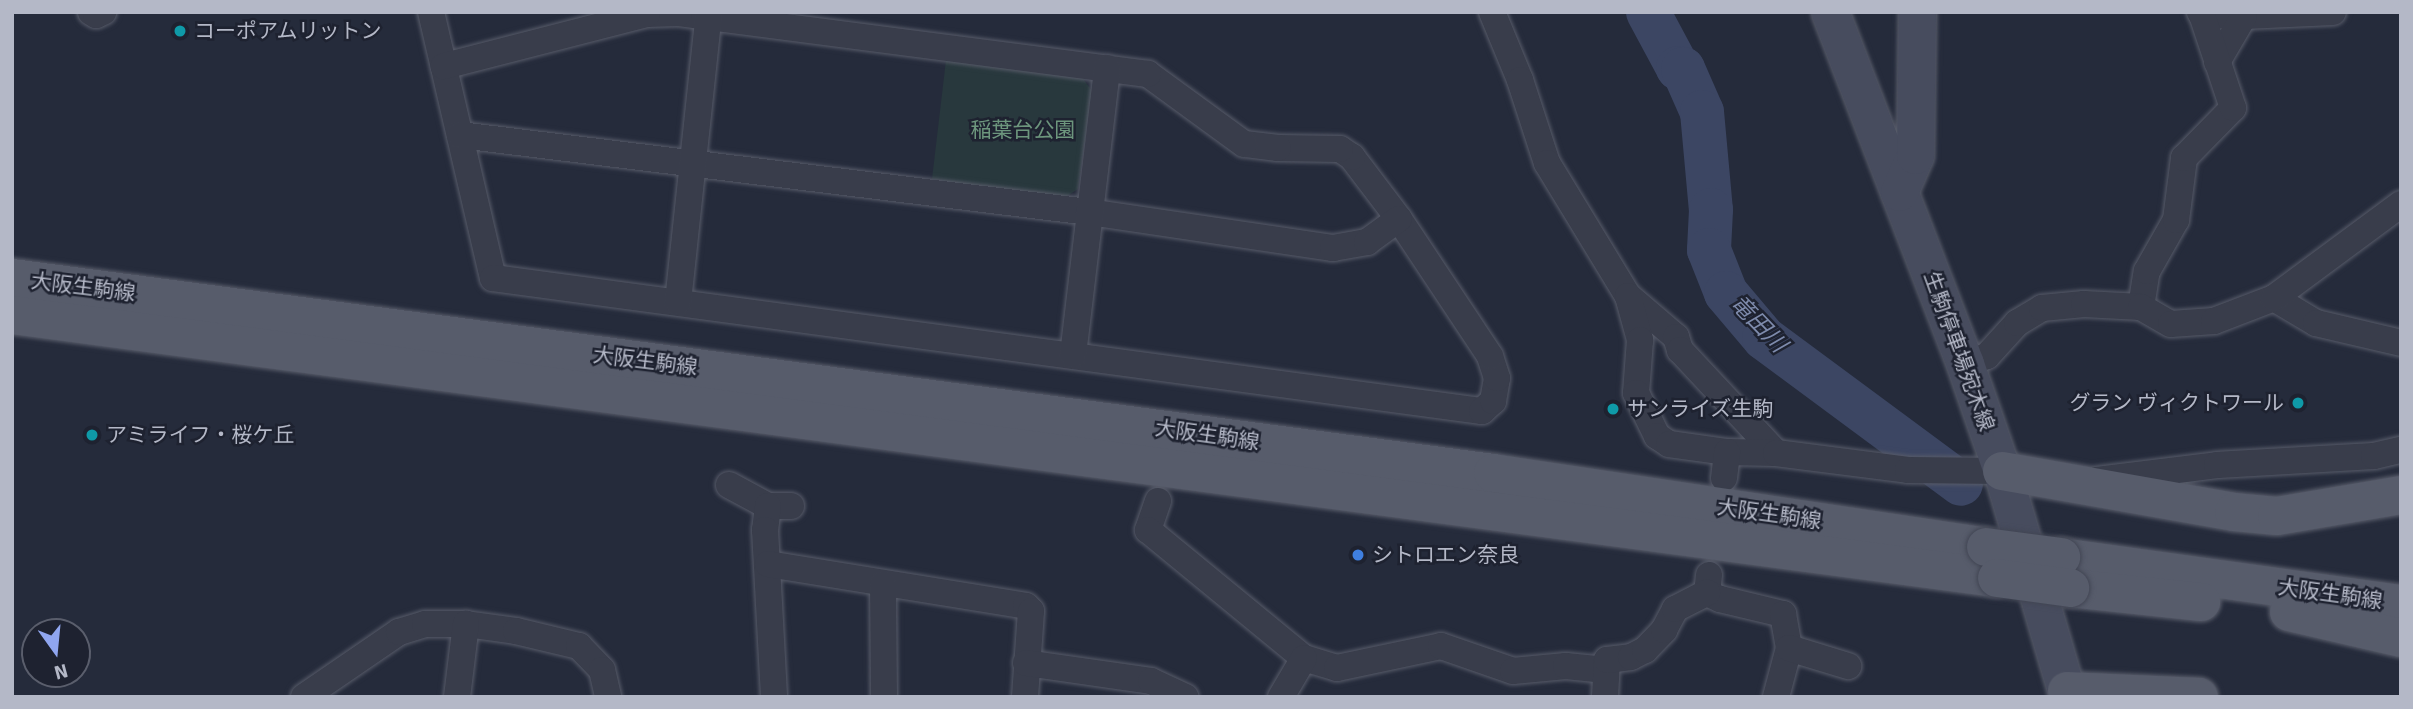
<!DOCTYPE html>
<meta charset="utf-8">
<style>
body{margin:0}
#map{position:relative;width:2413px;height:709px;overflow:hidden;background:#252b3b;font-family:Signika,"Noto Sans JP",sans-serif}
div>[style]{position:absolute}
.green>*{inset:0;background:#28383d}
.river>*{height:44px;margin:-22px;padding:0 22px;transform-origin:22px;border-radius:22px;background:#3c4663}
.roads{filter:drop-shadow(0 0 2px #575b69) drop-shadow(0 0 2px #575b69)}
.street>*{height:26px;margin:-13px;padding:0 13px;transform-origin:13px;border-radius:13px;background:#393d4b}
.secondary>*{height:37px;margin:-18.5px;padding:0 18.5px;transform-origin:18.5px;border-radius:18.5px;background:#474c5e}
.primary>*{height:38px;margin:-19px;padding:0 19px;transform-origin:19px;border-radius:19px;background:#575c6b}
.bridges{filter:drop-shadow(0 0 2px #424654) drop-shadow(0 0 2px #424654)}
.primary-bridge>*{height:38px;margin:-19px;padding:0 19px;transform-origin:19px;border-radius:19px;background:#575c6b}
.dots>*{width:19px;height:19px;translate:-50% -50%;box-sizing:border-box;border:4px solid #1e2230;border-radius:50%}
span{translate:-50% -50%;white-space:nowrap;text-align:center;line-height:1.15;-webkit-text-stroke:5px #1e2230;paint-order:stroke}
.poi-label{font-size:21px;color:#b4b8c7}
.left{translate:0 -50%;text-align:left}
.right{translate:-100% -50%;text-align:right}
.park-label{font-size:21px;color:#6d967d}
.street-label{font-size:21px;color:#b4b8c7}
.water-label{font-size:23px;color:#7e8bac;font-style:italic}
.frame{position:absolute;inset:0;border:14px solid #b4b8c7;pointer-events:none}
.north{position:absolute;left:21px;top:618px;width:70px;height:70px;box-sizing:border-box;background:#1e2230;border:2px solid #5a5e6c;border-radius:50%;rotate:165deg;font-size:19px;font-weight:700;line-height:28px;text-align:center;color:#b4b8c7}
.north::after{content:'';display:block;margin:auto;width:24px;height:32px;background:#90a6f0;clip-path:polygon(50% 0,100% 100%,50% 72%,0 100%)}
</style>
<div id="map">
<div class="green">
<i style="clip-path:polygon(946px 60px,1081px 76px,1092px 91px,1078px 189px,1064px 198px,932px 179px)"></i>
</div>
<div class="river">
<i style="left:1648px;top:12px;width:64px;rotate:61.8deg"></i>
<i style="left:1678px;top:68px;width:5px;rotate:11deg"></i>
<i style="left:1683px;top:69px;width:47px;rotate:66.2deg"></i>
<i style="left:1702px;top:112px;width:98px;rotate:84.8deg"></i>
<i style="left:1711px;top:210px;width:40px;rotate:92.9deg"></i>
<i style="left:1709px;top:250px;width:46px;rotate:68.4deg"></i>
<i style="left:1726px;top:293px;width:59px;rotate:49.8deg"></i>
<i style="left:1764px;top:338px;width:245px;rotate:36.5deg"></i>
</div>
<div class="roads">
<div class="street">
<i style="left:91px;top:12px;width:6px;rotate:31deg"></i>
<i style="left:96px;top:15px;width:8px;rotate:-23deg"></i>
<i style="left:431px;top:12px;width:273px;rotate:76.9deg"></i>
<i style="left:493px;top:278px;width:998px;rotate:7.66deg"></i>
<i style="left:1482px;top:411px;width:15px;rotate:-42deg"></i>
<i style="left:1493px;top:401px;width:23px;rotate:-80deg"></i>
<i style="left:1497px;top:378px;width:23px;rotate:-108deg"></i>
<i style="left:1490px;top:356px;width:164px;rotate:-123.6deg"></i>
<i style="left:1399px;top:219px;width:78px;rotate:-127.2deg"></i>
<i style="left:1352px;top:157px;width:14px;rotate:-146deg"></i>
<i style="left:1340px;top:149px;width:62px;rotate:-179.1deg"></i>
<i style="left:1278px;top:148px;width:34px;rotate:-173deg"></i>
<i style="left:1244px;top:144px;width:119px;rotate:-143.9deg"></i>
<i style="left:1148px;top:74px;width:473px;rotate:-172.6deg"></i>
<i style="left:679px;top:13px;width:32px;rotate:178deg"></i>
<i style="left:647px;top:14px;width:210px;rotate:165.6deg"></i>
<i style="left:1492px;top:12px;width:74px;rotate:67.6deg"></i>
<i style="left:1520px;top:80px;width:87px;rotate:72deg"></i>
<i style="left:1547px;top:163px;width:156px;rotate:58.7deg"></i>
<i style="left:1628px;top:296px;width:63px;rotate:40.5deg"></i>
<i style="left:1676px;top:337px;width:14px;rotate:73deg"></i>
<i style="left:1680px;top:350px;width:141px;rotate:47deg"></i>
<i style="left:2200px;top:12px;width:4px;rotate:56deg"></i>
<i style="left:2202px;top:15px;width:42px;rotate:1.4deg"></i>
<i style="left:2244px;top:16px;width:89px;rotate:-2.6deg"></i>
<i style="left:2217px;top:62px;width:53px;rotate:-59.6deg"></i>
<i style="left:460px;top:135px;width:634px;rotate:6.98deg"></i>
<i style="left:1089px;top:212px;width:247px;rotate:8.4deg"></i>
<i style="left:1333px;top:248px;width:35px;rotate:-10deg"></i>
<i style="left:1367px;top:242px;width:39px;rotate:-36deg"></i>
<i style="left:1628px;top:296px;width:46px;rotate:74.7deg"></i>
<i style="left:1640px;top:340px;width:53px;rotate:94.3deg"></i>
<i style="left:1636px;top:393px;width:48px;rotate:64deg"></i>
<i style="left:1657px;top:436px;width:14px;rotate:34deg"></i>
<i style="left:1669px;top:444px;width:59px;rotate:7.9deg"></i>
<i style="left:1727px;top:452px;width:49px;rotate:1.2deg"></i>
<i style="left:1776px;top:453px;width:133px;rotate:7.3deg"></i>
<i style="left:1908px;top:470px;width:94px;rotate:0.6deg"></i>
<i style="left:2274px;top:298px;width:49px;rotate:30.8deg"></i>
<i style="left:2316px;top:323px;width:87px;rotate:13.2deg"></i>
<i style="left:678px;top:302px;width:292px;rotate:-83.9deg"></i>
<i style="left:2141px;top:307px;width:36px;rotate:-81deg"></i>
<i style="left:2147px;top:271px;width:59px;rotate:-60.4deg"></i>
<i style="left:2176px;top:220px;width:63px;rotate:-82.6deg"></i>
<i style="left:2184px;top:158px;width:70px;rotate:-45.6deg"></i>
<i style="left:2233px;top:108px;width:98px;rotate:-108.4deg"></i>
<i style="left:1073px;top:355px;width:289px;rotate:-83.2deg"></i>
<i style="left:1965px;top:364px;width:23px;rotate:-20deg"></i>
<i style="left:1987px;top:356px;width:45px;rotate:-47.7deg"></i>
<i style="left:2017px;top:323px;width:29px;rotate:-31deg"></i>
<i style="left:2042px;top:308px;width:42px;rotate:-5.4deg"></i>
<i style="left:2084px;top:304px;width:57px;rotate:3deg"></i>
<i style="left:2141px;top:307px;width:34px;rotate:30deg"></i>
<i style="left:2171px;top:324px;width:43px;rotate:-4deg"></i>
<i style="left:2214px;top:321px;width:64px;rotate:-21deg"></i>
<i style="left:2274px;top:298px;width:158px;rotate:-36.5deg"></i>
<i style="left:1724px;top:478px;width:26px;rotate:-83deg"></i>
<i style="left:2097px;top:480px;width:121px;rotate:-7.1deg"></i>
<i style="left:2217px;top:465px;width:157px;rotate:-3.3deg"></i>
<i style="left:2374px;top:456px;width:28px;rotate:-13deg"></i>
<i style="left:729px;top:485px;width:44px;rotate:28.3deg"></i>
<i style="left:768px;top:506px;width:23px"></i>
<i style="left:1158px;top:501px;width:31px;rotate:109deg"></i>
<i style="left:1148px;top:530px;width:202px;rotate:39.4deg"></i>
<i style="left:1304px;top:658px;width:34px;rotate:17deg"></i>
<i style="left:1337px;top:668px;width:106px;rotate:-11.9deg"></i>
<i style="left:1441px;top:646px;width:76px;rotate:19.1deg"></i>
<i style="left:1513px;top:671px;width:53px;rotate:-5.4deg"></i>
<i style="left:1566px;top:666px;width:40px;rotate:5.7deg"></i>
<i style="left:768px;top:506px;width:24px;rotate:97deg"></i>
<i style="left:765px;top:530px;width:167px;rotate:86.9deg"></i>
<i style="left:768px;top:564px;width:261px;rotate:9.2deg"></i>
<i style="left:1026px;top:606px;width:7px;rotate:45deg"></i>
<i style="left:1031px;top:611px;width:86px;rotate:94deg"></i>
<i style="left:1709px;top:575px;width:18px;rotate:96deg"></i>
<i style="left:1707px;top:593px;width:14px;rotate:25deg"></i>
<i style="left:1720px;top:599px;width:65px;rotate:13.4deg"></i>
<i style="left:1783px;top:614px;width:35px;rotate:80deg"></i>
<i style="left:1789px;top:648px;width:51px;rotate:104.9deg"></i>
<i style="left:883px;top:584px;width:113px;rotate:89.5deg"></i>
<i style="left:1789px;top:648px;width:62px;rotate:17deg"></i>
<i style="left:1026px;top:663px;width:126px;rotate:8.2deg"></i>
<i style="left:1151px;top:681px;width:38px;rotate:25deg"></i>
<i style="left:304px;top:697px;width:115px;rotate:-34.4deg"></i>
<i style="left:399px;top:632px;width:27px;rotate:-17deg"></i>
<i style="left:425px;top:624px;width:41px"></i>
<i style="left:466px;top:624px;width:50px;rotate:8deg"></i>
<i style="left:516px;top:631px;width:65px;rotate:13.4deg"></i>
<i style="left:579px;top:646px;width:33px;rotate:46deg"></i>
<i style="left:602px;top:670px;width:28px;rotate:77deg"></i>
<i style="left:457px;top:697px;width:74px;rotate:-83deg"></i>
<i style="left:1281px;top:697px;width:45px;rotate:-59.5deg"></i>
<i style="left:1605px;top:697px;width:37px;rotate:-87deg"></i>
<i style="left:1607px;top:660px;width:24px;rotate:-7deg"></i>
<i style="left:1631px;top:657px;width:16px;rotate:-27deg"></i>
<i style="left:1645px;top:650px;width:28px;rotate:-46deg"></i>
<i style="left:1664px;top:630px;width:24px;rotate:-62deg"></i>
<i style="left:1675px;top:609px;width:36px;rotate:-27deg"></i>
</div>
<div class="secondary">
<i style="left:1830px;top:12px;width:377px;rotate:69deg"></i>
<i style="left:1965px;top:364px;width:113px;rotate:70.9deg"></i>
<i style="left:2002px;top:471px;width:235px;rotate:73.7deg"></i>
<i style="left:1899px;top:192px;width:40px;rotate:-66.6deg"></i>
<i style="left:1915px;top:155px;width:143px;rotate:-89.2deg"></i>
</div>
<div class="primary">
<i style="left:12px;top:278px;width:1494px;rotate:7.5deg"></i>
<i style="left:1493px;top:473px;width:499px;rotate:8.5deg"></i>
<i style="left:12px;top:315px;width:2002px;rotate:7.55deg"></i>
<i style="left:2002px;top:471px;width:236px;rotate:10deg"></i>
<i style="left:2234px;top:512px;width:43px;rotate:5.3deg"></i>
<i style="left:2277px;top:516px;width:126px;rotate:-9.6deg"></i>
<i style="left:2061px;top:557px;width:343px;rotate:7.9deg"></i>
<i style="left:2070px;top:588px;width:132px;rotate:6.1deg"></i>
<i style="left:2289px;top:612px;width:115px;rotate:13.1deg"></i>
<i style="left:2067px;top:691px;width:132px;rotate:2.6deg"></i>
</div>
</div>
<div class="bridges">
<div class="primary-bridge">
<i style="left:1986px;top:547px;width:76px;rotate:7.6deg"></i>
<i style="left:1997px;top:578px;width:74px;rotate:7.8deg"></i>
</div>
</div>
<div class="dots">
<i style="left:180px;top:31px;background:#0f9aa8"></i>
<i style="left:2298px;top:403px;background:#0f9aa8"></i>
<i style="left:1613px;top:409px;background:#0f9aa8"></i>
<i style="left:92px;top:435px;background:#0f9aa8"></i>
<i style="left:1358px;top:555px;background:#3f7fe0"></i>
</div>
<div class="poi-label">
<span class="left" style="left:194px;top:31px">コーポアムリットン</span>
<span class="right" style="left:2284px;top:403px">グラン ヴィクトワール</span>
<span class="left" style="left:1627px;top:409px">サンライズ生駒</span>
<span class="left" style="left:106px;top:435px">アミライフ・桜ケ丘</span>
<span class="left" style="left:1372px;top:555px">シトロエン奈良</span>
</div>
<div class="park-label">
<span style="left:1023px;top:130px">稲葉台公園</span>
</div>
<div class="street-label">
<span style="left:83px;top:287px;rotate:7deg">大阪生駒線</span>
<span style="left:1959px;top:351px;rotate:70deg">生駒停車場宛木線</span>
<span style="left:645px;top:361px;rotate:7deg">大阪生駒線</span>
<span style="left:1207px;top:435px;rotate:8deg">大阪生駒線</span>
<span style="left:1769px;top:514px;rotate:8deg">大阪生駒線</span>
<span style="left:2330px;top:594px;rotate:8deg">大阪生駒線</span>
</div>
<div class="water-label">
<span style="left:1758px;top:324px;rotate:46deg">竜田川</span>
</div>
<div class="frame"></div>
<div class="north">N</div>
</div>
